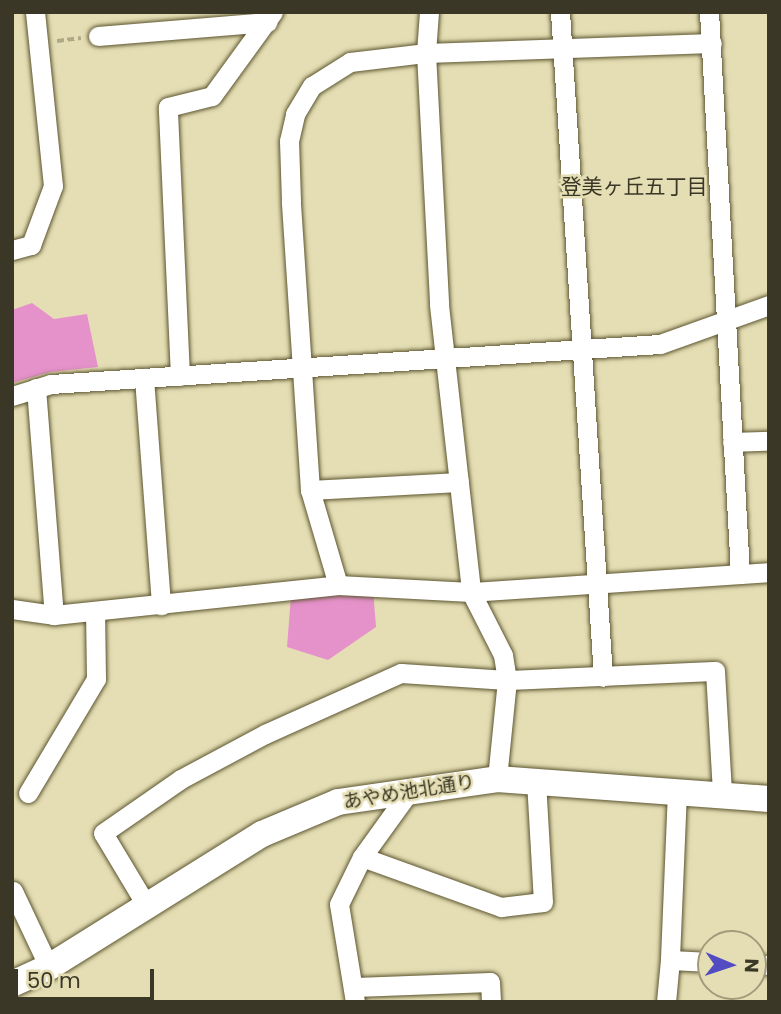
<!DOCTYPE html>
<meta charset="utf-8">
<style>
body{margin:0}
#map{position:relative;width:781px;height:1014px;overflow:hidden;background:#e5deb4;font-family:Poppins,"Noto Sans JP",sans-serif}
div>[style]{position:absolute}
.green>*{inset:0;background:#e591ca}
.path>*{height:3.5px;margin-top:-1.75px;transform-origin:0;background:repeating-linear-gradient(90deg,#afa987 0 7px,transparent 0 10.5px)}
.roads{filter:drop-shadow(0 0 2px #5c5530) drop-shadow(0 0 2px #5c5530)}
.street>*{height:19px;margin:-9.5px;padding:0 9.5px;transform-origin:9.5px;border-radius:9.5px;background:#fff}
.secondary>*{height:26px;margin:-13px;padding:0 13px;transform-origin:13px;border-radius:13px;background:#fff}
span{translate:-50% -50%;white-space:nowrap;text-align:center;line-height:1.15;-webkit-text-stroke:5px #e5deb4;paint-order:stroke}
.street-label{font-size:19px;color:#3a3726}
.neighbourhood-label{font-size:21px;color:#3a3726}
.frame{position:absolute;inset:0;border:14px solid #3a3726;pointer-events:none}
.north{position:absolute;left:697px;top:930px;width:70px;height:70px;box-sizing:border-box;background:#e5deb4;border:2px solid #a19b7b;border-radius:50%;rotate:92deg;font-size:19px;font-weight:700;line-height:28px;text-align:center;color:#3a3726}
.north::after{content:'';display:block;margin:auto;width:24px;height:32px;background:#524bc2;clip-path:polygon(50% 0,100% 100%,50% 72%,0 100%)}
.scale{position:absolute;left:14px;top:969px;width:140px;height:32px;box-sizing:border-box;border:4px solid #3a3726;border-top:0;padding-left:9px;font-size:21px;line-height:24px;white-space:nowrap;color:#3a3726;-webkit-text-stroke:5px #e5deb4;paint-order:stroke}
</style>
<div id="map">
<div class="green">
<i style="clip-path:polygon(32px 303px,54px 319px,87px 314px,98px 367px,50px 372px,12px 383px,12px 310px)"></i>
<i style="clip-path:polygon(373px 589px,376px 627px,328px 660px,287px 647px,291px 596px)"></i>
</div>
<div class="path">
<i style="left:57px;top:41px;width:24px;rotate:-7deg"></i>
</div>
<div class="roads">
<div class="street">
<i style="left:429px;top:12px;width:41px;rotate:94.2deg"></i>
<i style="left:426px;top:53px;width:252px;rotate:87deg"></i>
<i style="left:439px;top:305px;width:289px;rotate:83.6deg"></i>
<i style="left:471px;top:592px;width:71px;rotate:63.1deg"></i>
<i style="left:503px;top:655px;width:25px;rotate:81deg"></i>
<i style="left:507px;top:680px;width:100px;rotate:95.8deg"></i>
<i style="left:560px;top:12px;width:666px;rotate:86.3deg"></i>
<i style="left:709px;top:12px;width:563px;rotate:86.84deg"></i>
<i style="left:98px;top:36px;width:170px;rotate:-4.7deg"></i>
<i style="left:12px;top:250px;width:20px;rotate:-15deg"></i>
<i style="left:31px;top:245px;width:63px;rotate:-69.6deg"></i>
<i style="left:53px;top:186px;width:175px;rotate:-95.9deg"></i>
<i style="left:180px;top:376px;width:269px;rotate:-92.6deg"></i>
<i style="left:168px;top:107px;width:45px;rotate:-14deg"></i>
<i style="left:212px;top:96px;width:104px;rotate:-54deg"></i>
<i style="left:144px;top:378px;width:228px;rotate:85.7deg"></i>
<i style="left:36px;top:388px;width:228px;rotate:85.5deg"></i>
<i style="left:12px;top:396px;width:41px;rotate:-17.1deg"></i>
<i style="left:51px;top:384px;width:610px;rotate:-3.76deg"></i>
<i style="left:660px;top:344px;width:116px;rotate:-19.7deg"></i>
<i style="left:732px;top:442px;width:37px;rotate:-2deg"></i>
<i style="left:310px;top:490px;width:149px;rotate:-3.1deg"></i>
<i style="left:338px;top:585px;width:99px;rotate:-106.4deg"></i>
<i style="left:310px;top:490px;width:290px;rotate:-93.8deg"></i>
<i style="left:291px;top:201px;width:60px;rotate:-91.9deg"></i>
<i style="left:289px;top:141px;width:28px;rotate:-77deg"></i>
<i style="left:295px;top:114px;width:33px;rotate:-59deg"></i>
<i style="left:312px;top:86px;width:45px;rotate:-32.3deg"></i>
<i style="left:350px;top:62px;width:77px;rotate:-6.8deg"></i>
<i style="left:426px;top:53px;width:286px;rotate:-2deg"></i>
<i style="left:12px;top:609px;width:42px;rotate:8.1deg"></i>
<i style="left:54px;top:615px;width:286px;rotate:-6deg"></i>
<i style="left:338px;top:585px;width:133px;rotate:3deg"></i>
<i style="left:471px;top:592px;width:299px;rotate:-3.8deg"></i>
<i style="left:677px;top:791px;width:169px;rotate:92.4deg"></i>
<i style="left:670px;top:960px;width:41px;rotate:2.8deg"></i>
<i style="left:28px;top:793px;width:133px;rotate:-59.2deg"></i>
<i style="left:96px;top:679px;width:68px;rotate:-90.8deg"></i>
<i style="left:362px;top:857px;width:148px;rotate:19.8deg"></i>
<i style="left:501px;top:907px;width:42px;rotate:-6.8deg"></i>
<i style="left:543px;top:902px;width:120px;rotate:-93.3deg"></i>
<i style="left:13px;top:891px;width:84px;rotate:64.7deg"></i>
<i style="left:148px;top:908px;width:87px;rotate:-121deg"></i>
<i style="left:103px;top:833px;width:95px;rotate:-34.7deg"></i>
<i style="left:181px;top:779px;width:95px;rotate:-28.2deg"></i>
<i style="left:265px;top:734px;width:149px;rotate:-24.2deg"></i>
<i style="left:401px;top:673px;width:106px;rotate:3.8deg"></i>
<i style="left:507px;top:680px;width:208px;rotate:-2.5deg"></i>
<i style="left:715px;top:671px;width:121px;rotate:86.7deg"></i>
<i style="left:753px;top:964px;width:16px;rotate:4deg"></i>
<i style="left:355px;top:987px;width:135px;rotate:-2.1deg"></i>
<i style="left:490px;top:982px;width:20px;rotate:87deg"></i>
<i style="left:355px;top:1002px;width:99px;rotate:-99.3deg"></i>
<i style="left:339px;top:904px;width:52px;rotate:-63.9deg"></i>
<i style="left:362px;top:857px;width:84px;rotate:-54.2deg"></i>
<i style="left:666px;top:1002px;width:42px;rotate:-84.6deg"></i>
</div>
<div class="secondary">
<i style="left:12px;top:984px;width:41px;rotate:-24.7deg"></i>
<i style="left:49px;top:967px;width:251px;rotate:-32deg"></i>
<i style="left:262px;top:834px;width:82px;rotate:-22.8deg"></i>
<i style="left:338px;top:802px;width:161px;rotate:-8.2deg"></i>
<i style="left:497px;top:779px;width:273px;rotate:4.2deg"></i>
</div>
</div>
<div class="street-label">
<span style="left:409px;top:792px;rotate:-9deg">あやめ池北通り</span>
</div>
<div class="neighbourhood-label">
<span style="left:634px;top:187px">登美ヶ丘五丁目</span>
</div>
<div class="frame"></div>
<div class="north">N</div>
<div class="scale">50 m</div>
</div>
